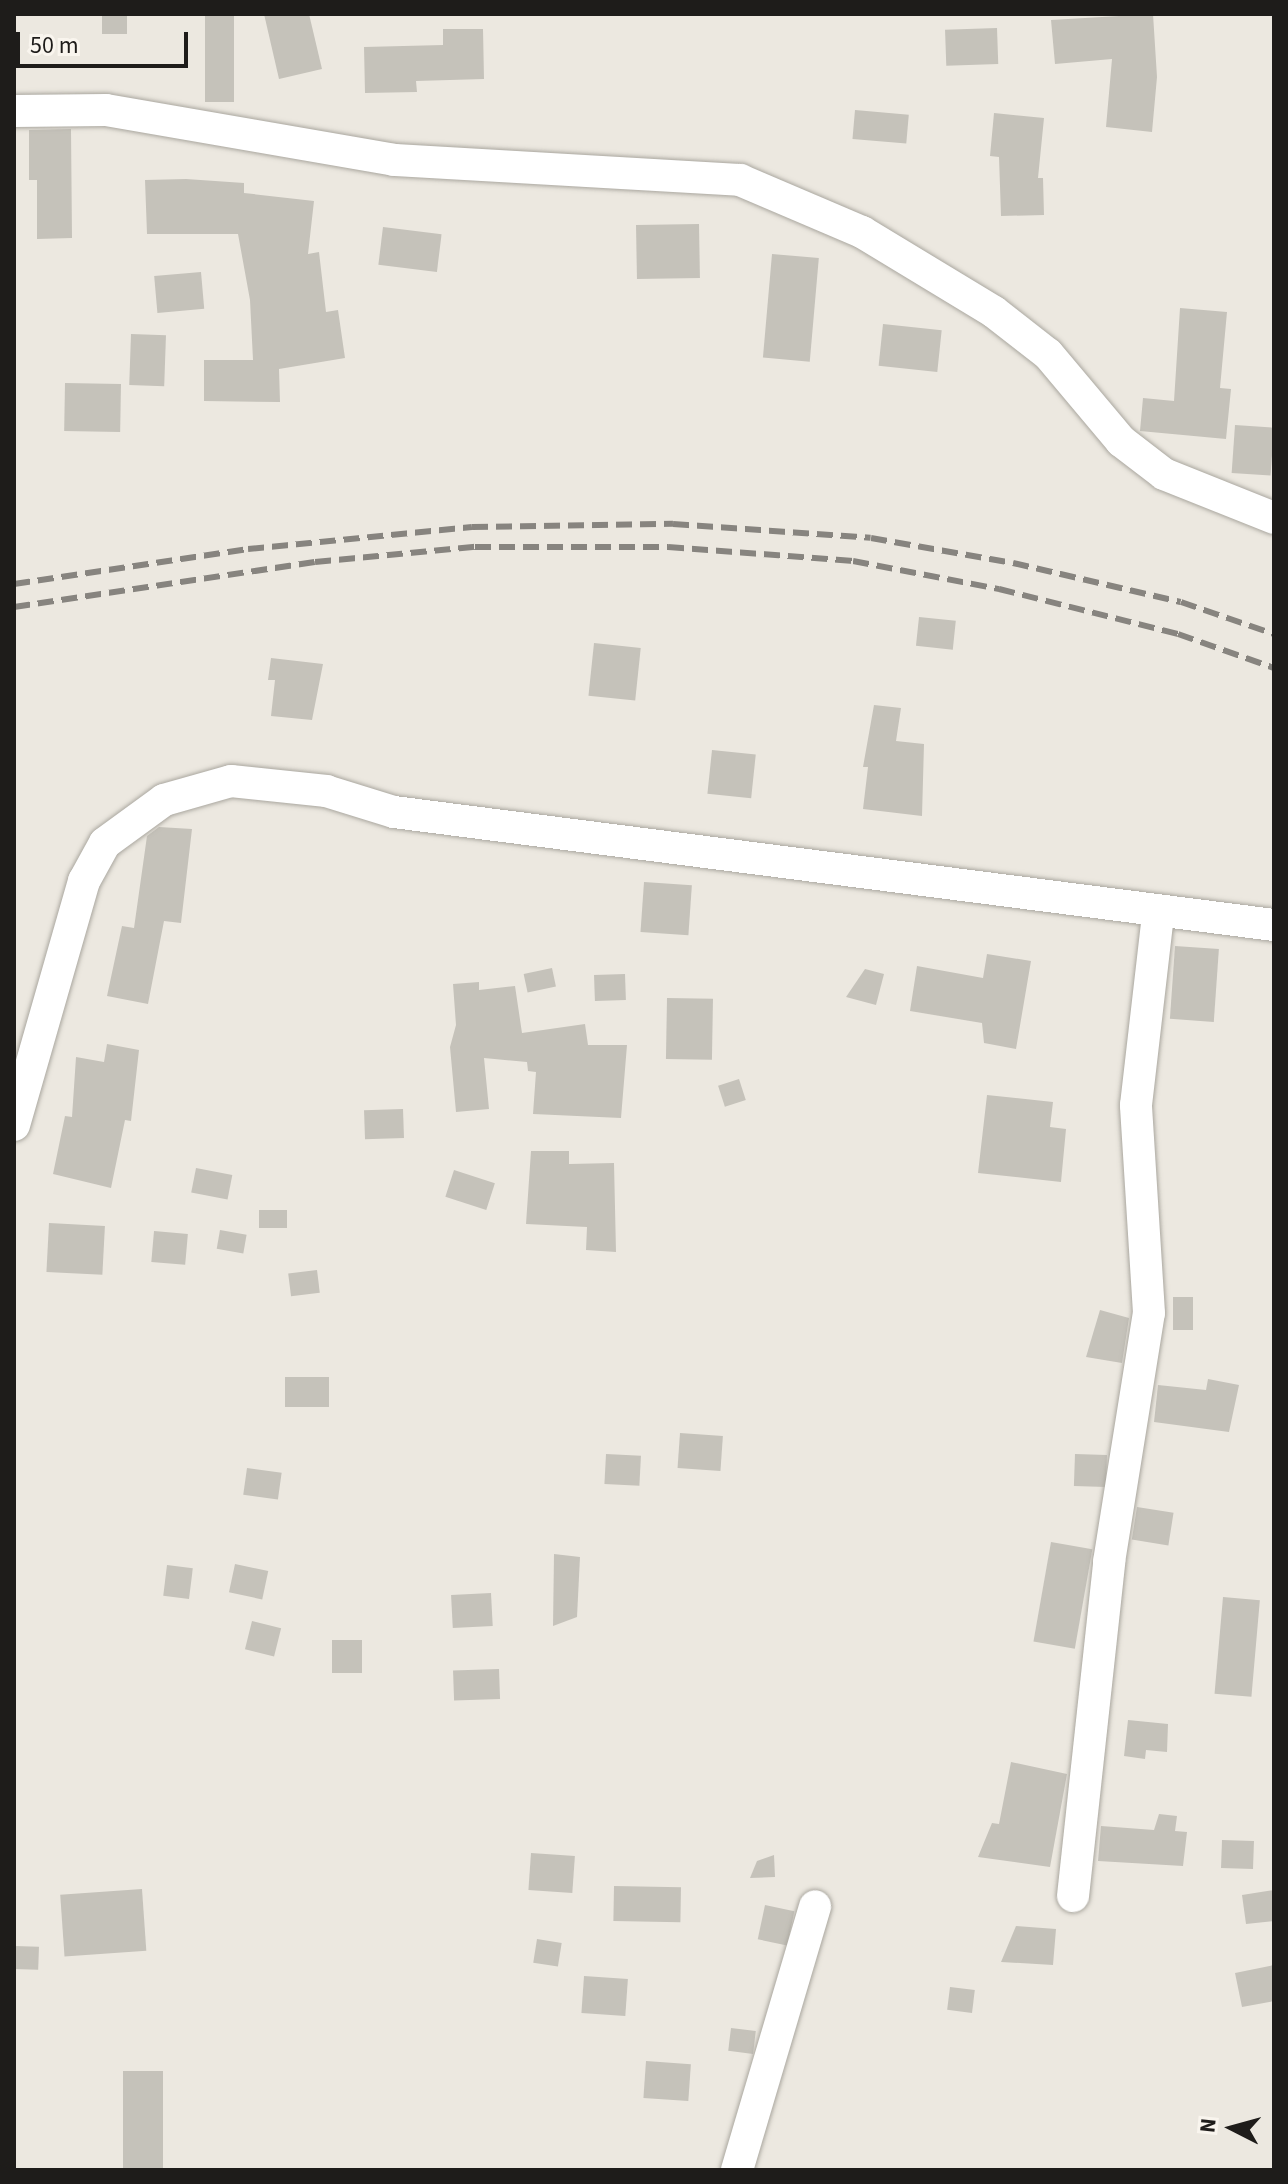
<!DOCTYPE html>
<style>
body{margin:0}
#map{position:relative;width:1288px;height:2184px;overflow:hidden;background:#ece8e0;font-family:"Source Sans 3",sans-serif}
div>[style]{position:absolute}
.building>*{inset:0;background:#c5c2ba;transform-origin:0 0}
.roads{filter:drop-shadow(0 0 2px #aaa79f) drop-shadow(0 0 2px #aaa79f)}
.minor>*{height:32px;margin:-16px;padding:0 16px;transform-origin:16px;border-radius:16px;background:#fff}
.rail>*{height:6px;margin-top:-3px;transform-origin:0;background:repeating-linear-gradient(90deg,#87847f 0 16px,transparent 0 24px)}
span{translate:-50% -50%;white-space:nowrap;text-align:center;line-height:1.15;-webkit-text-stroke:7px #f9f5ee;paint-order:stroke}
.frame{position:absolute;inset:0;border:16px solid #1e1c1a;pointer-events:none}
.north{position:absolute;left:1192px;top:2088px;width:80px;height:80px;-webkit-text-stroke:6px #f9f5ee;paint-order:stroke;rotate:276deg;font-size:22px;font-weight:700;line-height:32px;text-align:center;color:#1e1c1a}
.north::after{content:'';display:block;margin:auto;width:28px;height:36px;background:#1e1c1a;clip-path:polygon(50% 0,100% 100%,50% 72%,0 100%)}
.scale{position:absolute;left:16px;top:32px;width:172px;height:36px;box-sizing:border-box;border:4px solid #1e1c1a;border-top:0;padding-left:10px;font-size:24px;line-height:28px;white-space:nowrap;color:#1e1c1a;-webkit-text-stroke:6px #f9f5ee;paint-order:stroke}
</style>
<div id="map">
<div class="building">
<i style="left:102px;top:14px;width:25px;height:20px"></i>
<i style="left:205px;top:14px;width:29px;height:88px"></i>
<i style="clip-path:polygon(264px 14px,309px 14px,322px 69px,279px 79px)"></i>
<i style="clip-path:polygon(1153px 14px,1157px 77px,1152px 132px,1106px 127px,1112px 59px,1055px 64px,1051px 20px)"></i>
<i style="left:997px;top:28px;width:36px;height:52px;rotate:88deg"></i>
<i style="clip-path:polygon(443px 29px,483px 29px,484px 79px,416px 81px,417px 92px,365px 93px,364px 47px,443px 45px)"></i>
<i style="left:855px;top:110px;width:54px;height:29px;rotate:5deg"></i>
<i style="clip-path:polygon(994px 113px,1044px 118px,1038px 178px,1043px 178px,1044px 215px,1001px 216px,999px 157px,990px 156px)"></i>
<i style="clip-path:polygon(71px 129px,72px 238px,37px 239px,37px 180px,29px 180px,29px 130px)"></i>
<i style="clip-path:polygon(186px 179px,244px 183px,244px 193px,314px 201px,308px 254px,319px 252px,326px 312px,338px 310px,345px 358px,279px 369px,280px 402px,204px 401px,204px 360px,253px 360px,250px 300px,238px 234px,147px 234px,145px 180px)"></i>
<i style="left:699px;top:224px;width:54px;height:63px;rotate:89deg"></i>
<i style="left:383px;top:227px;width:59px;height:38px;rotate:7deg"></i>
<i style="left:772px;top:254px;width:47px;height:104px;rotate:5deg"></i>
<i style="left:201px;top:272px;width:37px;height:47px;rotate:85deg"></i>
<i style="clip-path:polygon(1180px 308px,1227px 312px,1220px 388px,1231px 389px,1226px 439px,1140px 431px,1143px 398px,1174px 401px)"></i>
<i style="left:883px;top:324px;width:59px;height:42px;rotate:6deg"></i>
<i style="left:131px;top:334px;width:35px;height:51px;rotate:2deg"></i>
<i style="left:65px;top:383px;width:56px;height:48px;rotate:1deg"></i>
<i style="left:1235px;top:425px;width:39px;height:48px;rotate:4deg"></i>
<i style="left:919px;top:617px;width:37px;height:29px;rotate:6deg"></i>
<i style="left:594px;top:643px;width:47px;height:53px;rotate:6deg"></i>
<i style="clip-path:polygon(271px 658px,323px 664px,312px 720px,271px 716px,275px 680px,268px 680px)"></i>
<i style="clip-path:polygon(874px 705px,901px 708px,896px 741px,924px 744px,922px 816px,863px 809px,868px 767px,863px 767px)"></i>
<i style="left:712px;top:750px;width:44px;height:44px;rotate:6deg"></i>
<i style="clip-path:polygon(159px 827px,192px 829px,181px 923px,164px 921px,148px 1004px,107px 996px,122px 926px,134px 928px,147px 836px)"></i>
<i style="left:644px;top:882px;width:48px;height:50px;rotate:4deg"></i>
<i style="left:1175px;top:946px;width:44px;height:73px;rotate:4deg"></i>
<i style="clip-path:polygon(987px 954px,1031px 961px,1016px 1049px,984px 1043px,982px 1023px,910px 1011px,917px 966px,983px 978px)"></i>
<i style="left:552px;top:968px;width:19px;height:29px;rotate:78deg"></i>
<i style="clip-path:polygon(865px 969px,884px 974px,876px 1005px,846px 997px)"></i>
<i style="left:625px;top:974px;width:26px;height:31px;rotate:88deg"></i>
<i style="clip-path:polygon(479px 982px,479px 990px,515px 986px,522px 1033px,585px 1024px,588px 1045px,627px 1045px,621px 1118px,533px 1114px,536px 1072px,528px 1071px,527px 1062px,484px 1058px,489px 1109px,456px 1112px,450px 1047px,456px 1025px,453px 984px)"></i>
<i style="left:667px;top:998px;width:46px;height:61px;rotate:1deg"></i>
<i style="clip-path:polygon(107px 1044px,139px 1050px,131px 1121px,125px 1120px,111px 1188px,53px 1174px,65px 1116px,72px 1117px,76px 1057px,104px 1062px)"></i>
<i style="left:739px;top:1079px;width:22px;height:22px;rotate:72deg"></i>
<i style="clip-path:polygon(987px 1095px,1053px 1102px,1050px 1127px,1066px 1129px,1061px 1182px,978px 1173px)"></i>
<i style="left:403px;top:1109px;width:29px;height:39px;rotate:88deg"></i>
<i style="clip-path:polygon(531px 1151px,569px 1151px,569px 1164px,614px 1163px,616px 1252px,586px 1250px,587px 1227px,526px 1224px)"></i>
<i style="left:196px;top:1168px;width:37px;height:25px;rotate:11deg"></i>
<i style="left:454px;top:1170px;width:43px;height:28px;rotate:18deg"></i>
<i style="left:259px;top:1210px;width:28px;height:18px"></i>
<i style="left:49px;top:1223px;width:56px;height:49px;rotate:3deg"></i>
<i style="left:220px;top:1230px;width:27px;height:19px;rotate:10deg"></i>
<i style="left:154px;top:1231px;width:34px;height:31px;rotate:5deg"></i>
<i style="left:317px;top:1270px;width:23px;height:29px;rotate:83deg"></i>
<i style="left:1173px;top:1297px;width:20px;height:33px"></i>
<i style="clip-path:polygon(1100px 1310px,1129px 1318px,1122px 1363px,1086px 1357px)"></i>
<i style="left:285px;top:1377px;width:44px;height:30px"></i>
<i style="clip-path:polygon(1208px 1379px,1239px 1385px,1229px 1432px,1154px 1422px,1158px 1385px,1206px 1390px)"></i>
<i style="left:680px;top:1433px;width:43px;height:35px;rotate:4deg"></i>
<i style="left:606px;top:1454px;width:35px;height:30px;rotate:3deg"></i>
<i style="left:1075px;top:1454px;width:32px;height:32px;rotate:2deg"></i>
<i style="left:247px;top:1468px;width:35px;height:27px;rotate:8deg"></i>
<i style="left:1137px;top:1507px;width:37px;height:33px;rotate:9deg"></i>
<i style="left:1051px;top:1542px;width:42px;height:101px;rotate:10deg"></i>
<i style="clip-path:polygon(554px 1554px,580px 1557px,577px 1617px,553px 1626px)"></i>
<i style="left:235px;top:1564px;width:34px;height:29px;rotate:12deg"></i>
<i style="left:167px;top:1565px;width:26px;height:31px;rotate:7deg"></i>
<i style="left:491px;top:1593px;width:33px;height:40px;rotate:87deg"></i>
<i style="left:1223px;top:1597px;width:37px;height:97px;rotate:5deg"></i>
<i style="left:252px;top:1621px;width:30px;height:29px;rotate:14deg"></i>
<i style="left:362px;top:1640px;width:33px;height:30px;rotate:90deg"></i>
<i style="left:499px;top:1669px;width:30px;height:46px;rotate:88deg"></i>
<i style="clip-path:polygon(1128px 1720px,1168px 1724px,1167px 1752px,1146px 1750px,1145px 1759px,1124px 1756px)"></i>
<i style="clip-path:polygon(1011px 1762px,1067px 1774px,1050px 1867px,978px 1857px,992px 1823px,999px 1824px)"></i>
<i style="clip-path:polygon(1159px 1814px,1177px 1816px,1175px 1831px,1187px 1832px,1183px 1866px,1098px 1861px,1101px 1826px,1154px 1830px)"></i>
<i style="left:1222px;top:1840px;width:32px;height:28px;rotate:2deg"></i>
<i style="left:531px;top:1853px;width:44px;height:37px;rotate:4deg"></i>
<i style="clip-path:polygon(774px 1855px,775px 1877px,750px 1878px,757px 1861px)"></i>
<i style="left:614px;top:1886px;width:67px;height:35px;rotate:1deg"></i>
<i style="left:142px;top:1889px;width:62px;height:82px;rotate:86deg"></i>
<i style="clip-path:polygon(1274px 1890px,1274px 1921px,1246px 1924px,1242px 1895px)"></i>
<i style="left:765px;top:1905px;width:30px;height:35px;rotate:12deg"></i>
<i style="clip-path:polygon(1016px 1926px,1056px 1929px,1053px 1965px,1001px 1962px)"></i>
<i style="left:537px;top:1939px;width:25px;height:24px;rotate:9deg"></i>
<i style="left:14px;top:1946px;width:25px;height:23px;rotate:2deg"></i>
<i style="clip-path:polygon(1274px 1965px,1274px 2001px,1242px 2007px,1235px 1973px)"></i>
<i style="left:584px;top:1976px;width:44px;height:37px;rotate:4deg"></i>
<i style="left:950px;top:1987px;width:25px;height:23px;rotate:7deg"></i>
<i style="left:731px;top:2028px;width:25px;height:23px;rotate:7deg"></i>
<i style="left:646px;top:2061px;width:45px;height:37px;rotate:4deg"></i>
<i style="left:123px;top:2071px;width:40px;height:99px"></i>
</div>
<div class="roads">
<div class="minor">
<i style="left:14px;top:111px;width:92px;rotate:-0.6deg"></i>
<i style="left:106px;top:110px;width:292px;rotate:9.8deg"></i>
<i style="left:394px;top:160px;width:347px;rotate:3.3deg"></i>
<i style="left:740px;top:180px;width:133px;rotate:23.1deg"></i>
<i style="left:862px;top:232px;width:154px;rotate:31.2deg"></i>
<i style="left:994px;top:312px;width:68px;rotate:37.9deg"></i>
<i style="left:1048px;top:354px;width:114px;rotate:50deg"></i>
<i style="left:1121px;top:441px;width:54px;rotate:37.5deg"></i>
<i style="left:1164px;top:474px;width:118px;rotate:21.8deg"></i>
<i style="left:14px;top:1125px;width:254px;rotate:-74deg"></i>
<i style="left:84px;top:881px;width:43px;rotate:-61.1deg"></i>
<i style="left:105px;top:843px;width:73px;rotate:-36.1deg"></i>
<i style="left:164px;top:800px;width:70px;rotate:-15.8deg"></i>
<i style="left:231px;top:781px;width:96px;rotate:6deg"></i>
<i style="left:326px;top:791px;width:71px;rotate:17.2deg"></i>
<i style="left:394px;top:812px;width:887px;rotate:7.32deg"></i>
<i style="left:1073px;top:1896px;width:336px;rotate:-83.8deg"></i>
<i style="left:1109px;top:1562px;width:252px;rotate:-80.9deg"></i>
<i style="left:1149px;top:1313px;width:208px;rotate:-93.6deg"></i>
<i style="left:1136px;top:1105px;width:192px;rotate:-83.4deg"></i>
<i style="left:737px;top:2170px;width:275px;rotate:-73.5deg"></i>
</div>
</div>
<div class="rail">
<i style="left:14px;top:584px;width:237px;rotate:-8.5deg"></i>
<i style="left:248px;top:549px;width:225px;rotate:-5.6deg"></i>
<i style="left:472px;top:527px;width:201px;rotate:-0.9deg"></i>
<i style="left:673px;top:524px;width:198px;rotate:4deg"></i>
<i style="left:871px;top:538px;width:144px;rotate:10deg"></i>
<i style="left:1013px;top:563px;width:172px;rotate:13.1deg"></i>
<i style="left:1181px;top:602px;width:98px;rotate:19deg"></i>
<i style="left:14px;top:607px;width:304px;rotate:-8.5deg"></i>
<i style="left:315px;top:562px;width:161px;rotate:-5.4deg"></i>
<i style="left:475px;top:547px;width:193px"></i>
<i style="left:668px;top:547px;width:186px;rotate:4.3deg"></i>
<i style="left:853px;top:561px;width:149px;rotate:10.9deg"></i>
<i style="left:999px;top:589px;width:185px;rotate:14.1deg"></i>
<i style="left:1178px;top:634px;width:102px;rotate:19.5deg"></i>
</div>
<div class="frame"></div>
<div class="north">N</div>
<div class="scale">50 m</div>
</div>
